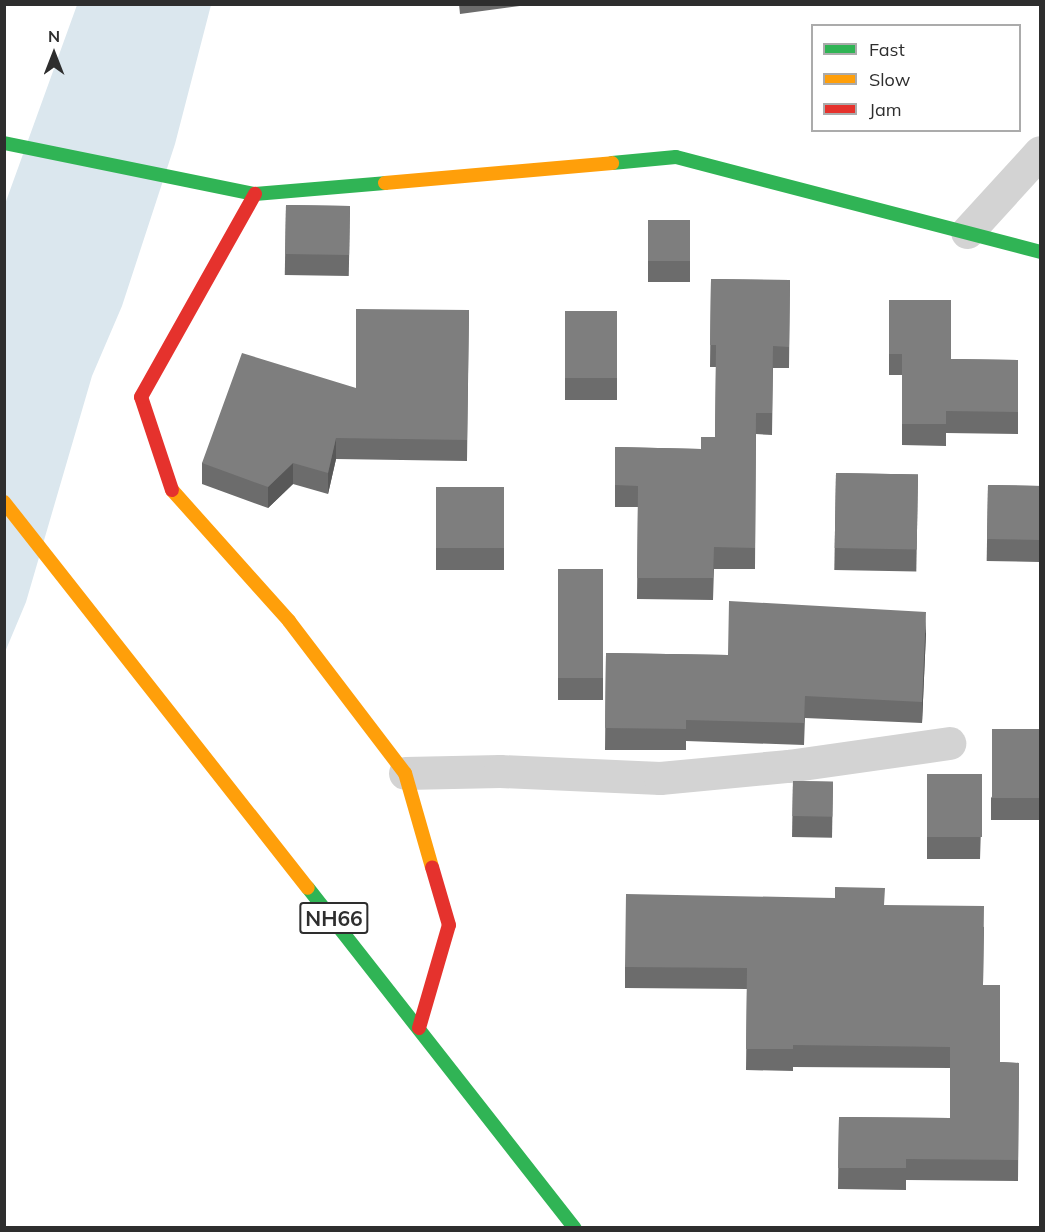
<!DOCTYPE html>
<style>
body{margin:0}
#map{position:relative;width:1045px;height:1232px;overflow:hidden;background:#fff;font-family:Mulish,sans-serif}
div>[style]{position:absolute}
.water>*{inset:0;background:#dbe7ee}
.street>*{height:33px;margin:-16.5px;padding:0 16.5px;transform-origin:16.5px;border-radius:16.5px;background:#d3d3d3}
.fast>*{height:14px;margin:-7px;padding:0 7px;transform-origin:7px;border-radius:7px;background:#30b455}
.slow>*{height:14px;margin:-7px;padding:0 7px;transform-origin:7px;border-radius:7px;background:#ff9f0a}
.jam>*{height:14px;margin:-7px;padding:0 7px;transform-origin:7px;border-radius:7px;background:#e5322d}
.wall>*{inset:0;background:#6c6c6c;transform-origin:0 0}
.shaded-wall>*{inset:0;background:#585858}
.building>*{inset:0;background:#7e7e7e;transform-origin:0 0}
span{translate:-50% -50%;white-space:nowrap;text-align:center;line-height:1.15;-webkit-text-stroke:6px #fff;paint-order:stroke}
.shield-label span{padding:2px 4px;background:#fff;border:2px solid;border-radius:4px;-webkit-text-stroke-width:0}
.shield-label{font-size:21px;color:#2e2e2e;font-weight:700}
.frame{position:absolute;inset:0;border:6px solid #2e2e2e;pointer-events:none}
.legend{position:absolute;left:811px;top:24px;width:210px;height:108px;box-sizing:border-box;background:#fff;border:2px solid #ababab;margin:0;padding:8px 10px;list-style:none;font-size:18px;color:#2e2e2e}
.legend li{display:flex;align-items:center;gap:12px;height:30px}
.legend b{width:30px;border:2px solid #ababab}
.north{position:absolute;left:24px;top:24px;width:60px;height:60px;-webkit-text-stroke:4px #fff;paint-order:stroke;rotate:0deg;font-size:16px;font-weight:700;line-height:24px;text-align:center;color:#2e2e2e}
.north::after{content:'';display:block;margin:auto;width:21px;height:27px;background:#2e2e2e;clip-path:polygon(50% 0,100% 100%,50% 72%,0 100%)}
</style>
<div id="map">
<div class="water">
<i style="clip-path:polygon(77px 5px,211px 5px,175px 144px,122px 306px,92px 376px,26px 602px,5px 652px,5px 204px)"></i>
</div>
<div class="street">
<i style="left:967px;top:232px;width:108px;rotate:-47.6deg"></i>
<i style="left:405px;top:773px;width:95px;rotate:-1.2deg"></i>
<i style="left:500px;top:771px;width:160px;rotate:2.5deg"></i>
<i style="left:660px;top:778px;width:129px;rotate:-5.4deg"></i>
<i style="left:788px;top:766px;width:163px;rotate:-8.1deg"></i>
</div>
<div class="fast">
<i style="left:4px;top:143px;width:256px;rotate:11.5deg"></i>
<i style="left:255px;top:194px;width:130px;rotate:-4.8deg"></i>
<i style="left:612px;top:163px;width:64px;rotate:-5.4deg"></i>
<i style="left:676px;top:157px;width:376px;rotate:14.6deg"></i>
<i style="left:308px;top:888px;width:432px;rotate:51.9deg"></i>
</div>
<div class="slow">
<i style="left:385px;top:183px;width:228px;rotate:-5deg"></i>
<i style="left:172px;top:490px;width:176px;rotate:48.2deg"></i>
<i style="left:289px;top:621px;width:191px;rotate:52.7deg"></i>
<i style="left:405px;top:773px;width:98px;rotate:74deg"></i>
<i style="left:4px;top:502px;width:491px;rotate:51.8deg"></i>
</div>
<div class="jam">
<i style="left:172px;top:490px;width:98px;rotate:-108.4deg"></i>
<i style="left:141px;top:397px;width:233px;rotate:-60.7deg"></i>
<i style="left:419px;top:1028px;width:107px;rotate:-73.8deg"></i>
<i style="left:449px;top:925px;width:60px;rotate:-106.3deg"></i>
</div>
<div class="wall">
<i style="clip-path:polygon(459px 4px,535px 4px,460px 14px)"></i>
<i style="left:286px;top:205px;width:64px;height:70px;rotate:1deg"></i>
<i style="left:648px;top:220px;width:42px;height:62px"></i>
<i style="clip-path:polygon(711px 279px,790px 280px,789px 368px,773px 368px,772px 435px,756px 434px,755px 569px,714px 569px,713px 600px,637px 599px,638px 507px,615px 507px,615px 447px,701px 449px,715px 437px,716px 367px,710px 367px)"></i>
<i style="clip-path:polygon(889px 300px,951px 359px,1018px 360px,1018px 434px,946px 433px,946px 446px,902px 445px,902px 375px,889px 375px)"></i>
<i style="clip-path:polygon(469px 310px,467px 461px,336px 459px,328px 494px,293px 484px,268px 508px,202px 484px,202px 463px,356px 388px)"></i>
<i style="left:565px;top:311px;width:52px;height:89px"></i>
<i style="left:836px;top:473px;width:82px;height:97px;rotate:1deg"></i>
<i style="left:988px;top:485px;width:53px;height:76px;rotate:1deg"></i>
<i style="left:436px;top:487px;width:68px;height:83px"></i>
<i style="left:558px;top:569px;width:45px;height:131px"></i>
<i style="clip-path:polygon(926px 633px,922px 723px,805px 718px,804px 745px,686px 741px,686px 750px,605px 750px,606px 653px,728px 655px)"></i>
<i style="clip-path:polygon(1041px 729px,1041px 820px,991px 820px,991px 798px)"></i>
<i style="clip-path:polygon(927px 774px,982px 796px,980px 859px,927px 859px)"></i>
<i style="left:793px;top:781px;width:40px;height:56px;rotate:1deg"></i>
<i style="clip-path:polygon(885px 905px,984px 927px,983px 985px,1000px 1062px,1019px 1063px,1018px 1181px,906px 1180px,906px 1190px,838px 1189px,839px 1117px,950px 1118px,950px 1068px,793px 1067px,793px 1071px,746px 1070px,747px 989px,625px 988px,625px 967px)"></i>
</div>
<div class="shaded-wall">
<i style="clip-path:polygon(336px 438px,336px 459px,328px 494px,328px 473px)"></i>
<i style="clip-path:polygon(293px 463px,293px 484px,268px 508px,268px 487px)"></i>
<i style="clip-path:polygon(926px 612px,926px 633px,922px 723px,922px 702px)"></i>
</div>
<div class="building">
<i style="left:286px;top:205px;width:64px;height:49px;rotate:1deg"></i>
<i style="left:648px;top:220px;width:42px;height:41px"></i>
<i style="clip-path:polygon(711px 279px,790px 280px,789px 347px,773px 346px,772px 413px,756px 413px,755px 548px,714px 547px,713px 578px,637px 578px,638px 486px,615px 485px,615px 447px,701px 449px,701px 437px,715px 437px,716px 345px,710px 345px)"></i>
<i style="clip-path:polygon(889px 300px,951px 300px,951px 359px,1018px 360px,1018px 412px,946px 411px,946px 424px,902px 424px,902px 354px,889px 354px)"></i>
<i style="clip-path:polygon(356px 309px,469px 310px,467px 440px,336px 438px,328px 473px,293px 463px,268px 487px,202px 463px,242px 353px,356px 388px)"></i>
<i style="left:565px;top:311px;width:52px;height:67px"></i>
<i style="left:836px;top:473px;width:82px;height:75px;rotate:1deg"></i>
<i style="left:988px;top:485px;width:53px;height:54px;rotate:1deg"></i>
<i style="left:436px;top:487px;width:68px;height:61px"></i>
<i style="left:558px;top:569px;width:45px;height:109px"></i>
<i style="clip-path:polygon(729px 601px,926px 612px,922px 702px,805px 696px,804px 723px,686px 720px,686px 729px,605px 728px,606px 653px,728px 655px)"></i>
<i style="left:992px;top:729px;width:49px;height:69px"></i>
<i style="left:927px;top:774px;width:55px;height:63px"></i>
<i style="left:793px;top:781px;width:40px;height:35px;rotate:1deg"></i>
<i style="clip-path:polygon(835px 887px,885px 888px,884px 905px,984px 906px,983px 985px,1000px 985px,1000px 1062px,1019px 1063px,1018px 1160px,906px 1159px,906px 1168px,838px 1168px,839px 1117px,950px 1118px,950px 1047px,793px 1045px,793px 1049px,746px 1049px,747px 968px,625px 967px,626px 894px,835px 898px)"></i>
</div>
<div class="shield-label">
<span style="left:334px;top:918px">NH66</span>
</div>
<div class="frame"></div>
<ul class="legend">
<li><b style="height:8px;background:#30b455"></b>Fast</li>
<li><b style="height:8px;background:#ff9f0a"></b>Slow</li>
<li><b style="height:8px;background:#e5322d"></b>Jam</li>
</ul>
<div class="north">N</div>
</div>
